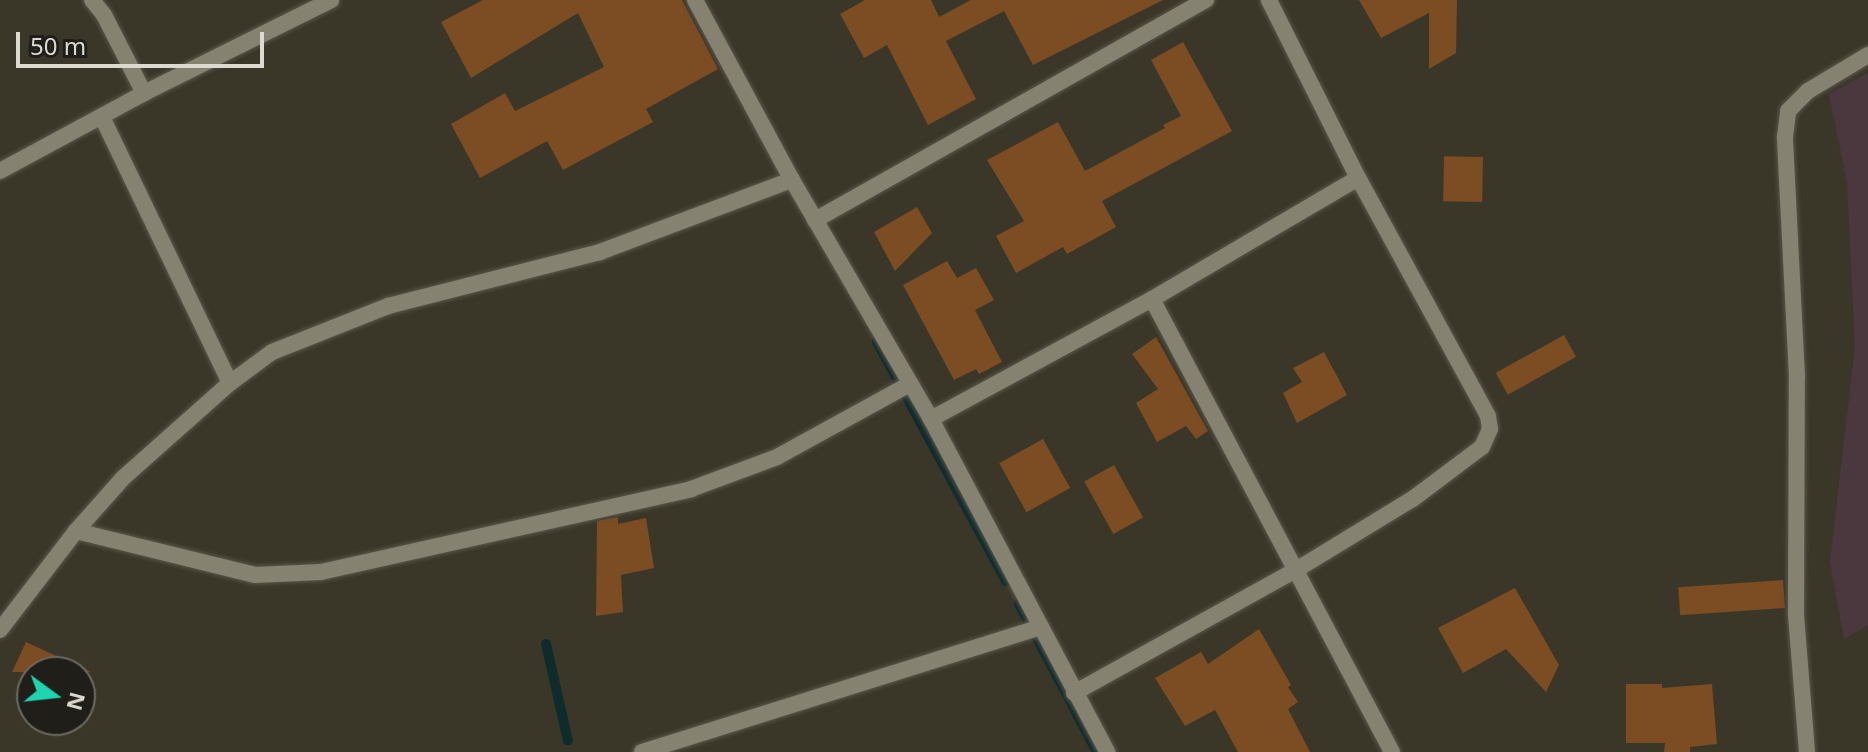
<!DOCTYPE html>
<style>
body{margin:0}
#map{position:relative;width:1868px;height:752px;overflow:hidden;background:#3a3729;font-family:"Noto Sans",sans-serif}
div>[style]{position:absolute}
.education>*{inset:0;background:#4b383f}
.stream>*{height:10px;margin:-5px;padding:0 5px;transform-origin:5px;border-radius:5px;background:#0f2c2d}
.building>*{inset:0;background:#7c4c22;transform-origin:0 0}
.roads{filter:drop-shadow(0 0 2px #59564a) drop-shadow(0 0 2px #59564a)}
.street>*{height:16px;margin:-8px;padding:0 8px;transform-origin:8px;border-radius:8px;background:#868272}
span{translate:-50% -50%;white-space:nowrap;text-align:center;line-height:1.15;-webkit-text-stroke:7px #201e18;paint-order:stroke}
.north{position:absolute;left:16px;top:656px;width:80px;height:80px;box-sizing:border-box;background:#201e18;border:2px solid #6b6962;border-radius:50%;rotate:105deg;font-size:22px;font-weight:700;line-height:32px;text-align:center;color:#dbd9d0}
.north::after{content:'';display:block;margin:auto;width:28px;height:36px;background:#1dd5b1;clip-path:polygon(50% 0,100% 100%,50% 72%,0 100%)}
.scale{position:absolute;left:16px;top:32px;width:248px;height:36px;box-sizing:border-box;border:4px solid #dbd9d0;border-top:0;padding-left:10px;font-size:24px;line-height:28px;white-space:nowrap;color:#dbd9d0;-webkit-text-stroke:6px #201e18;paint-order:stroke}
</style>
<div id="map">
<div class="education">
<i style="clip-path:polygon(1868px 73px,1868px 625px,1844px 639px,1830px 562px,1855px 347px,1847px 182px,1829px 94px)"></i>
</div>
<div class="stream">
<i style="left:877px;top:342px;width:272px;rotate:61.6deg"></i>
<i style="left:1019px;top:604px;width:167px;rotate:62.2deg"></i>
<i style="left:546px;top:644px;width:99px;rotate:77.2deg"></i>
</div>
<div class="building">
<i style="clip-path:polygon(483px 0,682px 0,718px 69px,646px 109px,653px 122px,563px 170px,547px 141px,480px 178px,451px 124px,505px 93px,515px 111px,604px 67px,578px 13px,471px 78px,441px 22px)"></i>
<i style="clip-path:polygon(865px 0,931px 0,939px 17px,971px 0,1163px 0,1033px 65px,1004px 11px,946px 41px,976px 99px,928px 125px,887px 45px,864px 58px,840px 14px)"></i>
<i style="clip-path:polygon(1359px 0,1457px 0,1456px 53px,1429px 69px,1429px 13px,1381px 38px)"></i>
<i style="clip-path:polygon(1183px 42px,1232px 131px,1102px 201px,1116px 227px,1067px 254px,1063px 247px,1016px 273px,996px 236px,1024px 221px,987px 160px,1058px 122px,1085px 171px,1165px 128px,1163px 125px,1181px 116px,1151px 60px)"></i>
<i style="left:1483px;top:157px;width:45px;height:39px;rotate:91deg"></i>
<i style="clip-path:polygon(917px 207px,932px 233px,895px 271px,874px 232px)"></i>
<i style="clip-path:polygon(947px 261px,957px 278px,976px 268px,994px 300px,975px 310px,1002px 362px,979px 374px,976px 369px,954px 380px,903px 285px)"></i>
<i style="left:1564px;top:335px;width:25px;height:78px;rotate:61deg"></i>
<i style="clip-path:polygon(1156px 337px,1208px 431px,1196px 439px,1186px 426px,1157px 442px,1136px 403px,1158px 389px,1132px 354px)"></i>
<i style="clip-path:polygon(1324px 352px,1347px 395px,1297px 423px,1283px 393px,1302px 382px,1293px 368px)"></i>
<i style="left:1043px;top:439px;width:56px;height:50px;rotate:61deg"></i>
<i style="left:1114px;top:465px;width:60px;height:34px;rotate:61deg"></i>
<i style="clip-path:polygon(618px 517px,618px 524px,646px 518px,654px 568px,621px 575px,623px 612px,596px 616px,597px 521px)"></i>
<i style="left:1783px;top:580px;width:28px;height:105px;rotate:86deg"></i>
<i style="clip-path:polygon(1515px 588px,1559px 665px,1546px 692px,1506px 649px,1463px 673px,1438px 628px)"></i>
<i style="clip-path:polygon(1259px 629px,1291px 685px,1288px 687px,1298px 702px,1288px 709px,1310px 752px,1238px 752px,1215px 710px,1185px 726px,1155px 678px,1201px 652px,1208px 664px)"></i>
<i style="clip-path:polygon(26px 642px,91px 672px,12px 672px)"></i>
<i style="clip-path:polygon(1626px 684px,1662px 684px,1662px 688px,1712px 684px,1717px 744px,1690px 747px,1690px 752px,1664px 752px,1665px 743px,1626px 743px)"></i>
</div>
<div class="roads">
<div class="street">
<i style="left:92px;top:0;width:19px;rotate:51deg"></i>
<i style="left:104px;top:15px;width:88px;rotate:62.9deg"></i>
<i style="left:695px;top:0;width:204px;rotate:61.7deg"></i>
<i style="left:792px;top:180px;width:276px;rotate:59.8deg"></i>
<i style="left:931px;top:419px;width:377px;rotate:62.1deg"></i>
<i style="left:102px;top:117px;width:295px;rotate:64.3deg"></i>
<i style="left:0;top:171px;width:164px;rotate:-28.4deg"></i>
<i style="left:144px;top:93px;width:209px;rotate:-26.4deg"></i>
<i style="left:815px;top:220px;width:449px;rotate:-29.4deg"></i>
<i style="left:1152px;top:299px;width:513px;rotate:62.09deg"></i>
<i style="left:931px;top:419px;width:251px;rotate:-28.5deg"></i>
<i style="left:1152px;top:299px;width:239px;rotate:-30.4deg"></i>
<i style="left:76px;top:531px;width:184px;rotate:13.8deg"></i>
<i style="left:255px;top:575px;width:66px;rotate:-2.6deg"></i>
<i style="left:321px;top:572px;width:379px;rotate:-12.6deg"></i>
<i style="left:691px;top:489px;width:92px;rotate:-20.4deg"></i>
<i style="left:777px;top:457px;width:149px;rotate:-28.8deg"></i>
<i style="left:0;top:630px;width:125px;rotate:-52.5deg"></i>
<i style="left:76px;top:531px;width:71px;rotate:-48.4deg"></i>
<i style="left:123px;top:478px;width:143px;rotate:-41.6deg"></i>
<i style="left:230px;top:383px;width:52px;rotate:-36.4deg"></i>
<i style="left:272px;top:352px;width:125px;rotate:-21.6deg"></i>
<i style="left:388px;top:306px;width:219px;rotate:-14.3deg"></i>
<i style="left:600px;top:252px;width:205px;rotate:-20.6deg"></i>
<i style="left:1074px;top:693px;width:254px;rotate:-29deg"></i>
<i style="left:1296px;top:570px;width:138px;rotate:-31.4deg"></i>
<i style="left:1414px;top:498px;width:85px;rotate:-36.9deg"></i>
<i style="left:1482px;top:447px;width:20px;rotate:-66deg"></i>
<i style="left:1490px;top:429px;width:13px;rotate:-99deg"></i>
<i style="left:1488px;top:416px;width:271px;rotate:-118.6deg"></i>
<i style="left:1358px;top:178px;width:199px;rotate:-116.6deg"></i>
<i style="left:642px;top:752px;width:418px;rotate:-17.4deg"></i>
<i style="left:1807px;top:752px;width:138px;rotate:-94.6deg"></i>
<i style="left:1796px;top:614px;width:237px;rotate:-89.8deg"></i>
<i style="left:1797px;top:377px;width:240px;rotate:-92.9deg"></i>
<i style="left:1785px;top:137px;width:26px;rotate:-83deg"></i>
<i style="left:1788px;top:111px;width:28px;rotate:-45deg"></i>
<i style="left:1808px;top:91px;width:70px;rotate:-31deg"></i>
</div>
</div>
<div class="north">N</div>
<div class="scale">50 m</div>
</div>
